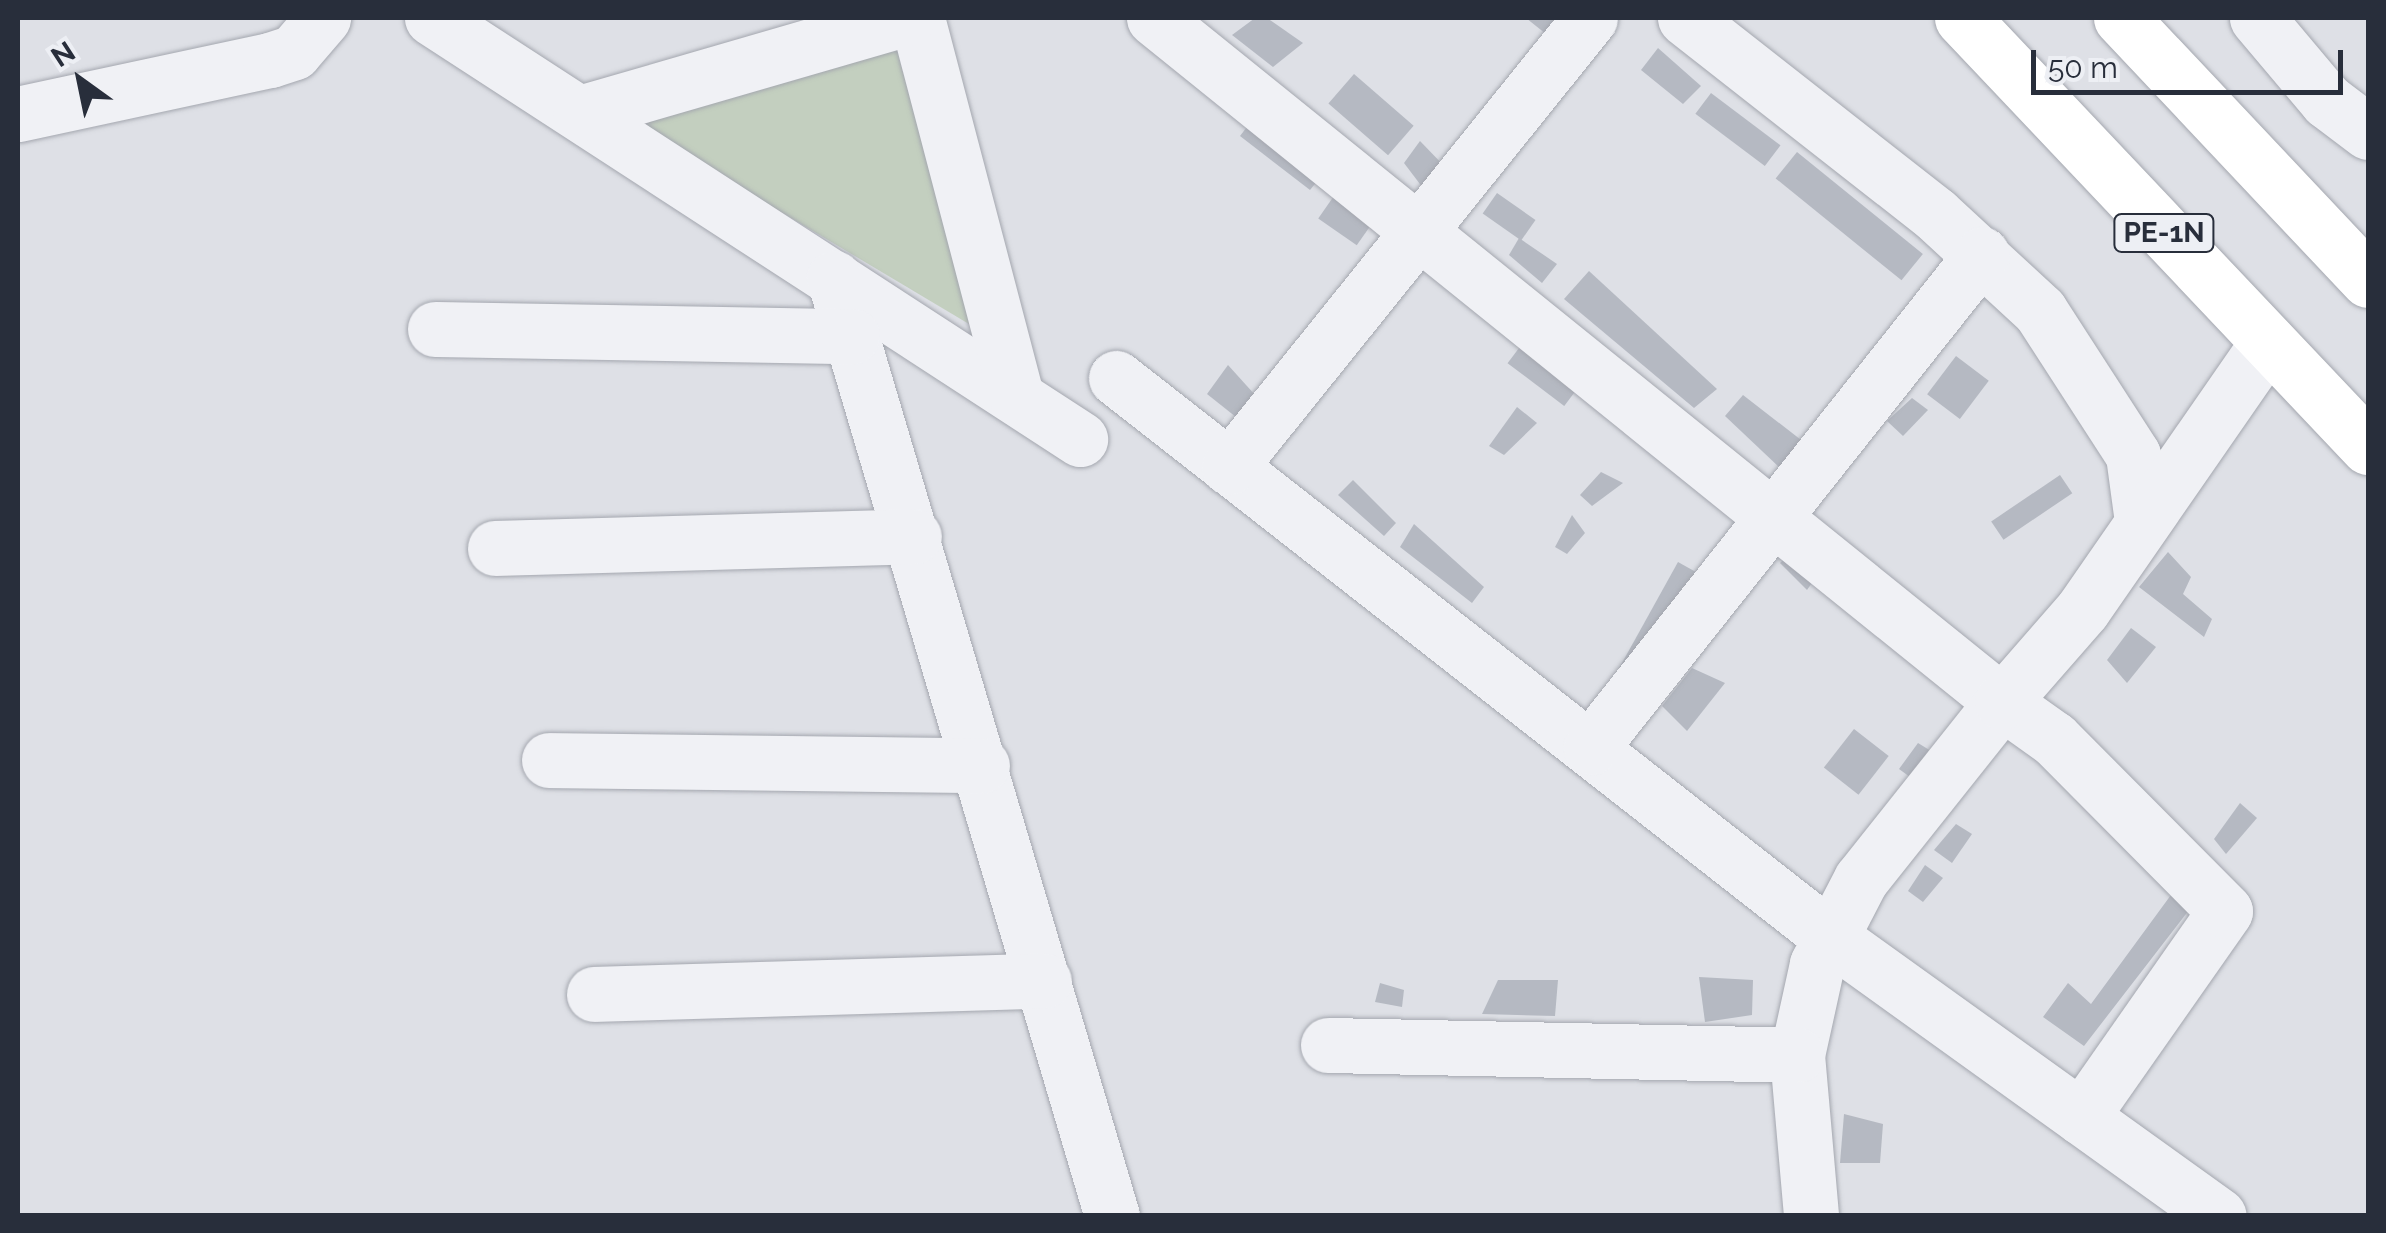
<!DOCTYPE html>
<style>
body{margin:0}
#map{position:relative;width:2386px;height:1233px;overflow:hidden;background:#dee0e6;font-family:Raleway,sans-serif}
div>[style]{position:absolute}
.green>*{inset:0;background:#c3cfbf}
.building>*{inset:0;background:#b5b9c2;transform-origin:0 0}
.roads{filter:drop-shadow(0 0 2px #a4a7af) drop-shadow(0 0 2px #a4a7af)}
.minor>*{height:55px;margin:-27.5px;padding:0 27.5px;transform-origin:27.5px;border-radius:27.5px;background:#f0f1f5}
.highway>*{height:55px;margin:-27.5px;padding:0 27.5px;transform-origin:27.5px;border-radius:27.5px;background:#fff}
span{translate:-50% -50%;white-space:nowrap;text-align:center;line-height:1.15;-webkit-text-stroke:10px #edeff4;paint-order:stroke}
.shield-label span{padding:2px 8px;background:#edeff4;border:2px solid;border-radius:8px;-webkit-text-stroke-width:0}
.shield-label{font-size:28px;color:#282e3b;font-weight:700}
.frame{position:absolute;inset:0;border:20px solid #282e3b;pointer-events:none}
.north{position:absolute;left:30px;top:30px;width:100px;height:100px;-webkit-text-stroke:8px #edeff4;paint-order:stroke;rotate:327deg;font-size:28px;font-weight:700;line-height:40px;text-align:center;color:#282e3b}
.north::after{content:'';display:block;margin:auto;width:35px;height:45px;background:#282e3b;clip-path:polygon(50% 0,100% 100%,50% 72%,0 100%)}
.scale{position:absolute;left:2031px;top:50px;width:312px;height:45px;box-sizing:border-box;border:5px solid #282e3b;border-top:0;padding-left:12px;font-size:30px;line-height:35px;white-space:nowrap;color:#282e3b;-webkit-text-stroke:8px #edeff4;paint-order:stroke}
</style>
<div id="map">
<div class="green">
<i style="clip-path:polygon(896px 47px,974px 327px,625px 119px)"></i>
</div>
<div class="building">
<i style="clip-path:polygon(1255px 18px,1267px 18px,1303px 43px,1273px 67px,1232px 35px)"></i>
<i style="clip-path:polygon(1526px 18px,1567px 18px,1551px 38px)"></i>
<i style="clip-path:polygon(1658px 48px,1701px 86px,1683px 104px,1641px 70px)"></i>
<i style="left:1354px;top:74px;width:79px;height:39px;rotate:41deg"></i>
<i style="left:1711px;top:93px;width:87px;height:26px;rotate:37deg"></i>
<i style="clip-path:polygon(1253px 119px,1327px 169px,1310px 190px,1240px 136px)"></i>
<i style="clip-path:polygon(1420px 141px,1448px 170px,1429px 196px,1404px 163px)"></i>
<i style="left:1797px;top:152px;width:162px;height:34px;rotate:39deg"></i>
<i style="left:1336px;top:193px;width:47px;height:31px;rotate:35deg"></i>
<i style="left:1497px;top:193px;width:47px;height:25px;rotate:35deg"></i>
<i style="clip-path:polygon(1519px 238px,1557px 264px,1542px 283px,1509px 255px)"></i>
<i style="clip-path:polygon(1589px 271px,1717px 389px,1694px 408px,1564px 299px)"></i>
<i style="left:1531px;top:332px;width:71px;height:39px;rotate:37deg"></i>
<i style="left:1956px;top:356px;width:41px;height:48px;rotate:37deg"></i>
<i style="clip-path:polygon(1228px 365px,1265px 406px,1246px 425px,1207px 394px)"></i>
<i style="clip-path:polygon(1743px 395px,1805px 443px,1782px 470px,1725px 416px)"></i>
<i style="clip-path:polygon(1912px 398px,1928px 410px,1903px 436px,1887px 421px)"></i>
<i style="clip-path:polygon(1517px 407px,1537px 423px,1504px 455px,1489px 446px)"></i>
<i style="clip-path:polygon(1601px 472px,1623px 483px,1592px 506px,1580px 495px)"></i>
<i style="left:2060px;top:475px;width:22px;height:83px;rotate:56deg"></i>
<i style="clip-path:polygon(1353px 480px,1396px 523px,1384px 536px,1338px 495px)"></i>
<i style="clip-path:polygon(1572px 515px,1585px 533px,1567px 554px,1555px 547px)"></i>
<i style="clip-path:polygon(1414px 524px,1484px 587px,1472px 603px,1400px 547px)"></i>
<i style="clip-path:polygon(1795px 550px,1821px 570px,1807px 590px,1780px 563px)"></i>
<i style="clip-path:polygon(2168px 552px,2191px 577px,2183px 594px,2212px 619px,2204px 637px,2139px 587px)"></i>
<i style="left:1678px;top:562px;width:23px;height:125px;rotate:29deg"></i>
<i style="clip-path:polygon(2131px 628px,2156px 647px,2127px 683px,2107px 660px)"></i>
<i style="clip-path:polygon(1692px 668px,1725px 683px,1687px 731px,1662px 706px)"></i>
<i style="left:1854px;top:729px;width:44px;height:49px;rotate:38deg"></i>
<i style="clip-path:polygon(1918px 743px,1931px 751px,1910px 777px,1899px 769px)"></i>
<i style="clip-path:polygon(2240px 803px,2257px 818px,2226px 854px,2214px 839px)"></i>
<i style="clip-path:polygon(1956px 824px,1972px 834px,1952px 863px,1934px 850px)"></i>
<i style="clip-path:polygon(1925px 865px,1943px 878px,1923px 902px,1908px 891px)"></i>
<i style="clip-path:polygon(2179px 884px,2196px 901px,2084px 1046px,2043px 1017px,2068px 983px,2091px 1004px)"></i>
<i style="clip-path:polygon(1699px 977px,1753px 980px,1752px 1015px,1705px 1022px)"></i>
<i style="clip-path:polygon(1498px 980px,1558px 980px,1555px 1016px,1482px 1014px)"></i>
<i style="clip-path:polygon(1380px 983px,1404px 990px,1402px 1007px,1375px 1002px)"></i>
<i style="clip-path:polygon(1844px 1114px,1883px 1124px,1880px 1163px,1840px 1163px)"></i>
</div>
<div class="roads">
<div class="minor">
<i style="left:432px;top:18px;width:773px;rotate:33.01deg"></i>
<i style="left:917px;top:18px;width:391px;rotate:75.3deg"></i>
<i style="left:1154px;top:18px;width:1089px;rotate:38.89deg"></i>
<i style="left:2002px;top:702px;width:226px;rotate:128.5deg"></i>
<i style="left:1861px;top:879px;width:96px;rotate:117.4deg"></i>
<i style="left:1817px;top:964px;width:93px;rotate:102.4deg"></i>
<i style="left:1797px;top:1055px;width:162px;rotate:85deg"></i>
<i style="left:1685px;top:18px;width:318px;rotate:38.1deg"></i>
<i style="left:1935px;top:214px;width:143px;rotate:42.7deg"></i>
<i style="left:2040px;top:311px;width:171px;rotate:57.1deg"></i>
<i style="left:2133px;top:455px;width:68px;rotate:82.3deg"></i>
<i style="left:2257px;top:18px;width:109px;rotate:49.9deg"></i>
<i style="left:2327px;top:101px;width:51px;rotate:37.1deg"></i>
<i style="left:580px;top:113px;width:341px;rotate:-16.2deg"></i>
<i style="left:18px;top:114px;width:258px;rotate:-12.1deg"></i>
<i style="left:270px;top:60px;width:25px;rotate:-18deg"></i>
<i style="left:294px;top:52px;width:45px;rotate:-49.5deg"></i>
<i style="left:834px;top:278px;width:978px;rotate:73.49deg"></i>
<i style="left:435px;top:329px;width:417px;rotate:1deg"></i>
<i style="left:1116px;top:378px;width:904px;rotate:38.04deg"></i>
<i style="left:1828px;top:935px;width:481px;rotate:35.7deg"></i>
<i style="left:1229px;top:467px;width:576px;rotate:-51.2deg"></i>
<i style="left:495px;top:548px;width:419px;rotate:-1.6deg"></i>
<i style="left:1591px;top:747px;width:629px;rotate:-51.58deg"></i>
<i style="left:549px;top:760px;width:433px;rotate:0.7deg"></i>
<i style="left:594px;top:994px;width:450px;rotate:-1.7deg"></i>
<i style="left:1328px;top:1045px;width:469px;rotate:1.2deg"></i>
<i style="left:2081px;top:1117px;width:251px;rotate:-55deg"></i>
<i style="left:2225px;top:911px;width:243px;rotate:-134.8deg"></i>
<i style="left:2054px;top:739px;width:64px;rotate:-144.6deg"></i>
<i style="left:2002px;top:702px;width:123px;rotate:-48.9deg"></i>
<i style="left:2083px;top:609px;width:325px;rotate:-55.3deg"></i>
</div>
<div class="highway">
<i style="left:1962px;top:18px;width:591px;rotate:46.58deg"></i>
<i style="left:2121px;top:18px;width:360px;rotate:46.7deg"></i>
</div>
</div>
<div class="shield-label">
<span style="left:2164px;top:233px">PE-1N</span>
</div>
<div class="frame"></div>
<div class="north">N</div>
<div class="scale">50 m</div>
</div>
